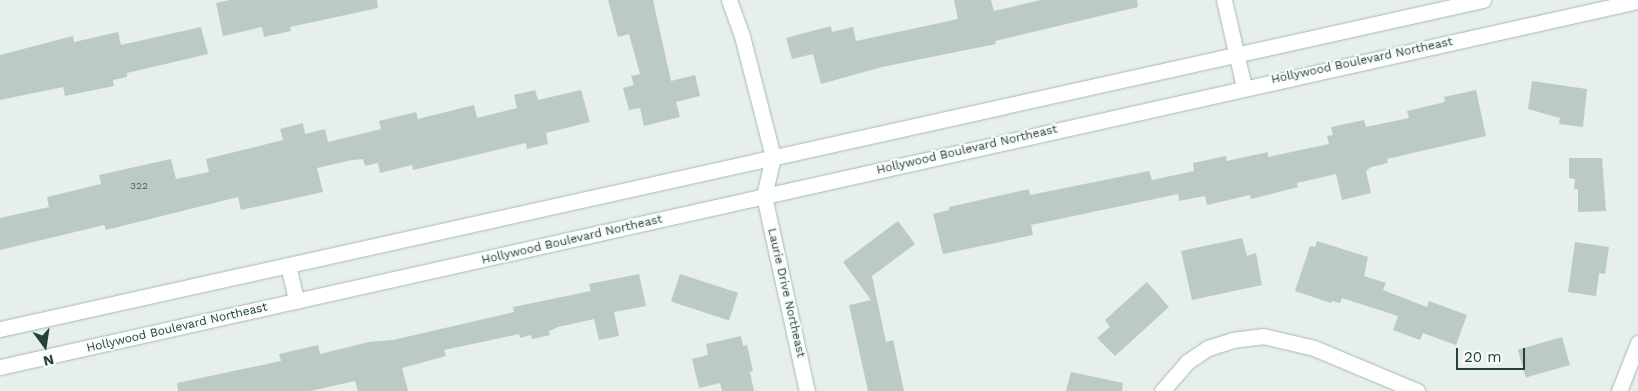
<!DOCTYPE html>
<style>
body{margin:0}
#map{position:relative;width:1638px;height:391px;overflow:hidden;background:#e6efeb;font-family:"Work Sans",sans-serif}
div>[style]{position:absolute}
.building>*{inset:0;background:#bbcac4;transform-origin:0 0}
.roads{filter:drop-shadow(0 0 1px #a8b8b2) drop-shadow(0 0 1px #a8b8b2)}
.street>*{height:15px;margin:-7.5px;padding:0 7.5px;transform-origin:7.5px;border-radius:7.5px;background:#fff}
span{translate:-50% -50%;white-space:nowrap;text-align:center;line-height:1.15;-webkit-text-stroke:4px #f7fbf9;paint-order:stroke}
.number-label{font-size:10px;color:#4a645c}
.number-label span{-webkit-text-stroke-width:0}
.street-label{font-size:12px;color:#24423a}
.north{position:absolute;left:20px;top:321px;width:50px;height:50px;-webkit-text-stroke:4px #f7fbf9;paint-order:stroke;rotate:166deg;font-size:14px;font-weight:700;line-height:20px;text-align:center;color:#24423a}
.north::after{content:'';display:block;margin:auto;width:18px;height:22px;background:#24423a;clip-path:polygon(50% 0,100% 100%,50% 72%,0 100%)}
.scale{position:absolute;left:1456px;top:348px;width:69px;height:22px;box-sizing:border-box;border:2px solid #24423a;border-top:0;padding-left:6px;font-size:15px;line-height:18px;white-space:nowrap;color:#24423a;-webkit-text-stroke:4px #f7fbf9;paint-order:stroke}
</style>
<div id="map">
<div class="building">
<i style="clip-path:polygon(230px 0,377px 0,378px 8px,290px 27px,291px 31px,264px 37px,262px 27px,223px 36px,216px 3px)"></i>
<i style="clip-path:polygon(608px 0,653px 0,671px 81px,695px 75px,700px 96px,676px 102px,680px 117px,644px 126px,640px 108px,629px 110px,623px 88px,634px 85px,631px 76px,640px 74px,629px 34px,618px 37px)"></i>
<i style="clip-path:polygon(954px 0,991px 0,994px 11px,1041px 0,1137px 0,1138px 7px,995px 41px,996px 44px,882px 67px,821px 84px,813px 54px,792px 59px,786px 38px,831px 26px,832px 32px,853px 27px,856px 41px,958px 19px)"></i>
<i style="clip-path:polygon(201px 27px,208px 54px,127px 73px,127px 77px,113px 80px,114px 86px,65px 96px,63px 87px,0 100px,0 55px,73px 36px,74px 42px,118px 32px,121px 45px)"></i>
<i style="clip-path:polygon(1532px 81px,1587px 89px,1583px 127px,1559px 124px,1560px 118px,1528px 109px)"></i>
<i style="clip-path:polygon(535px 90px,538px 100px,581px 90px,590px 122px,546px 133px,548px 144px,527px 149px,526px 143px,413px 170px,412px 165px,380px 173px,378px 163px,365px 166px,363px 159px,352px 160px,317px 168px,323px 192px,241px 210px,238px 197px,106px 230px,104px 225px,0 250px,0 218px,49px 207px,47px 197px,101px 184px,99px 175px,171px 159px,176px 179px,209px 172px,206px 159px,283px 140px,280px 129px,303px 123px,305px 134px,325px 129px,328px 142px,381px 129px,379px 121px,416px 112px,418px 119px,474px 105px,477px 118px,517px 108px,514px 95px)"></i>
<i style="clip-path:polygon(1476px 90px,1486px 136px,1387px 159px,1388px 163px,1371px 167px,1366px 171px,1371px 193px,1342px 200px,1336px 174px,1297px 183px,1298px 187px,1251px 199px,1250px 195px,1207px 205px,1205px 196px,1179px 201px,1178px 194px,1031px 225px,1033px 235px,943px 254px,933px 214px,949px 210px,949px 207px,1029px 189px,1030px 195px,1149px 171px,1152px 180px,1194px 171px,1193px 163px,1226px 156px,1227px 161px,1268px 152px,1268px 157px,1329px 144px,1327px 136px,1333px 135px,1331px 127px,1364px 120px,1366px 127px,1409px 118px,1407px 111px,1445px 102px,1444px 97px)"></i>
<i style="clip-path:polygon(1569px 158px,1602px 158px,1606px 211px,1578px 212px,1578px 189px,1574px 189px,1575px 179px,1569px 178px)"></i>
<i style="clip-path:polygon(898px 221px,915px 244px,872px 276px,886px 342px,893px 340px,904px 391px,868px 391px,849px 305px,871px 300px,843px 262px)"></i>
<i style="clip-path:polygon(1242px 238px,1247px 256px,1256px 253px,1262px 285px,1192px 300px,1181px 251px)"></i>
<i style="clip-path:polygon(1317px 241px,1368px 257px,1364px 276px,1386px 283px,1383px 290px,1427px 307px,1429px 301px,1467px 315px,1456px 345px,1423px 333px,1420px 340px,1393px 330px,1398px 316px,1342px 298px,1340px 303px,1332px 301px,1331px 303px,1295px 291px,1310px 246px,1315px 247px)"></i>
<i style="clip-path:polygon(1575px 242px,1609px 247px,1605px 274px,1599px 273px,1596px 296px,1568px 292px)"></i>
<i style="clip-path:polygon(639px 274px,646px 306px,614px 312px,619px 336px,599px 340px,594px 319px,558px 327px,549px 331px,550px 335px,532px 339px,531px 335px,520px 338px,519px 334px,444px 350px,446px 356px,402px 368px,408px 391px,358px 391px,355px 381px,310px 391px,178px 391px,177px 383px,281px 361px,279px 354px,318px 345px,320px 354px,369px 342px,393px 340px,514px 312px,513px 307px,591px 291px,589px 284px)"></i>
<i style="left:680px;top:274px;width:61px;height:29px;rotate:18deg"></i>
<i style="clip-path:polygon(1147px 282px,1169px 307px,1115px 356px,1097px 338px,1110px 327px,1105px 320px)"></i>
<i style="clip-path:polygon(741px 336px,743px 346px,747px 345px,753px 371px,750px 372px,754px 391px,722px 391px,720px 383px,699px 388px,692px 359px,708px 355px,706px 344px)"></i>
<i style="left:1562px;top:337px;width:29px;height:46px;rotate:74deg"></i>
<i style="clip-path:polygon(1071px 372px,1123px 383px,1122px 391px,1066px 391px)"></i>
</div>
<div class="roads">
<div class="street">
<i style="left:729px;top:0;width:38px;rotate:70deg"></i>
<i style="left:742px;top:36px;width:125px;rotate:75.6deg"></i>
<i style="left:773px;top:157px;width:40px;rotate:103deg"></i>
<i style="left:764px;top:196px;width:200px;rotate:77.6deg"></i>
<i style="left:1224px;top:0;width:89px;rotate:77.1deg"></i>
<i style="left:288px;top:265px;width:37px;rotate:77deg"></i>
<i style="left:0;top:329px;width:1519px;rotate:-12.51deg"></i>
<i style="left:0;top:367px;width:1678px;rotate:-12.6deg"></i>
<i style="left:1162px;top:391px;width:38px;rotate:-49deg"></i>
<i style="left:1187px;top:362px;width:25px;rotate:-34deg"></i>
<i style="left:1208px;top:348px;width:25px;rotate:-18deg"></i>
<i style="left:1232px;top:340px;width:31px;rotate:-7deg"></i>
<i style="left:1263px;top:336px;width:52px;rotate:13.2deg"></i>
<i style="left:1314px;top:348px;width:112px;rotate:22.7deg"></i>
<i style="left:1619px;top:391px;width:52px;rotate:-68.4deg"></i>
</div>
</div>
<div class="number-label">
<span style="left:139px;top:186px">322</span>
</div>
<div class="street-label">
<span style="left:1362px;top:61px;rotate:-12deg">Hollywood Boulevard Northeast</span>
<span style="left:967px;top:150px;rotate:-13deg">Hollywood Boulevard Northeast</span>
<span style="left:572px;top:240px;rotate:-13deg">Hollywood Boulevard Northeast</span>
<span style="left:786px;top:293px;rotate:77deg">Laurie Drive Northeast</span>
<span style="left:177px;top:328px;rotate:-13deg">Hollywood Boulevard Northeast</span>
</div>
<div class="north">N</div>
<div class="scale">20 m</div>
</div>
